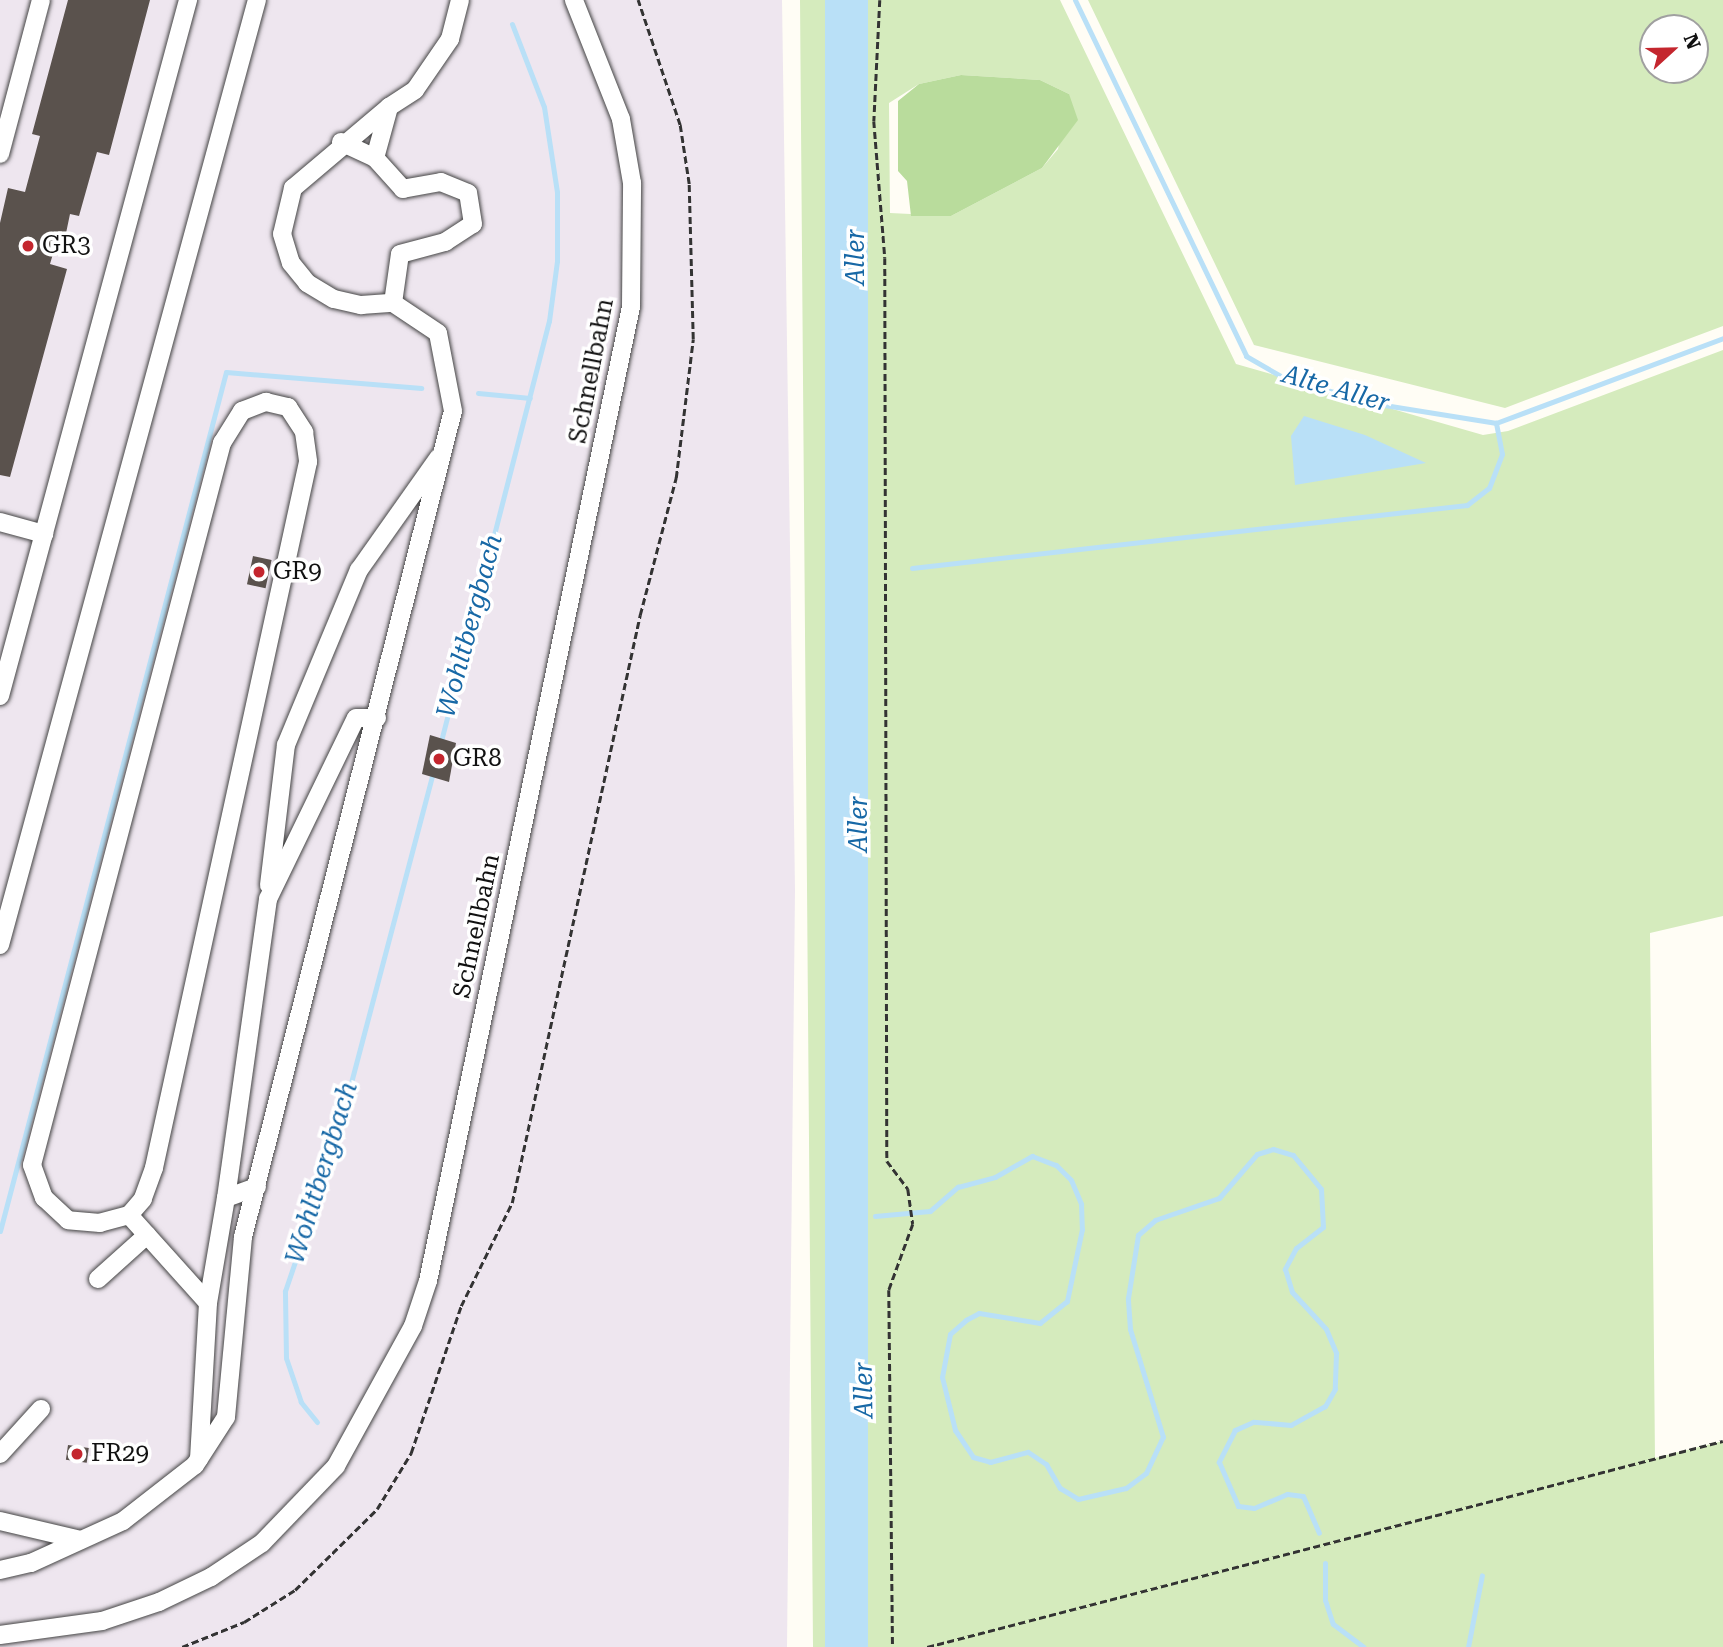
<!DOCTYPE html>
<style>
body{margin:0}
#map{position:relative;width:1723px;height:1647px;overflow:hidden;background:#fffdf5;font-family:"Roboto Serif",serif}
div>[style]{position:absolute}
.industrial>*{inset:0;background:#eee6ef}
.green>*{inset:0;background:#d5ebbd}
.forest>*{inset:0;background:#b9dc9c}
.water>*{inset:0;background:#b9e0f7;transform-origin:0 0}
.stream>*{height:5px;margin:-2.5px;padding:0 2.5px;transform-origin:2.5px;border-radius:2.5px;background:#b9e0f7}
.building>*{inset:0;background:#5a524d;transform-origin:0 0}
.path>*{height:2.5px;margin-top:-1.25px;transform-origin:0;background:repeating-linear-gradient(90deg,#333 0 7px,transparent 0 10.5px)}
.roads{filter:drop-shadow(0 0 2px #444) drop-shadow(0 0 2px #444)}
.street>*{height:18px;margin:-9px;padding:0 9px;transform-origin:9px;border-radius:9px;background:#fff}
.dots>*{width:19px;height:19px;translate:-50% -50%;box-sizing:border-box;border:4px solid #fff;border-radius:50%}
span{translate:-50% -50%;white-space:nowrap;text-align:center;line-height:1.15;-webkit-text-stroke:7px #fff;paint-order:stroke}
.poi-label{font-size:24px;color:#111}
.left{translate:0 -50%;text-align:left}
.street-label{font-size:24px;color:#111}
.water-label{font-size:26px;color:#1768a6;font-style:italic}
.north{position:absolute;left:1639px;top:14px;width:70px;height:70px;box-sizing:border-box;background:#fff;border:2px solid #a0a0a0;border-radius:50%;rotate:68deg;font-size:19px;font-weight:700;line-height:28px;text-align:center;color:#111}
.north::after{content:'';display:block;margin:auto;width:24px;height:32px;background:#c4262e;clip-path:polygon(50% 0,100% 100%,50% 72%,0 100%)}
</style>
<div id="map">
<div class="industrial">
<i style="clip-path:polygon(0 0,782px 0,795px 890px,787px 1647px,0 1647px)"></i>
</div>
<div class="green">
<i style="clip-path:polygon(evenodd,800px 0,1060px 0,1236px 364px,1483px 435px,1508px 431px,1723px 350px,1723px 916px,1650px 933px,1655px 1458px,1723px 1441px,1723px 1647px,813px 1647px,800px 0,961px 75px,1040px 80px,1069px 94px,1058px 149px,1042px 168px,951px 216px,890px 213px,889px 103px,919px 84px,961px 75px)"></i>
<i style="clip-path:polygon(evenodd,1088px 0,1723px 0,1723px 326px,1505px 408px,1254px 345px,1088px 0,1695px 28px,1695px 70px,1653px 70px,1653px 28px,1695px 28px)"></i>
</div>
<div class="forest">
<i style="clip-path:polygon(961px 75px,1040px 80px,1069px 94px,1078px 120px,1042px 168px,951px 216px,911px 216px,907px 181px,898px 171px,898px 101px,919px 84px)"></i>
</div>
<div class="water">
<i style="left:825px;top:0;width:43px;height:1647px"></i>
<i style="clip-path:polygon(1304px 416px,1365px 435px,1426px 463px,1295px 485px,1291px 436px)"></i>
</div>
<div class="stream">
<i style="left:1075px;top:0;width:395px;rotate:64.3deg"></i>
<i style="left:1246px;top:356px;width:46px;rotate:29.9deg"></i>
<i style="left:1286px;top:379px;width:95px;rotate:15.2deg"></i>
<i style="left:1378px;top:404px;width:120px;rotate:9.1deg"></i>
<i style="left:1496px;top:423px;width:242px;rotate:-20.5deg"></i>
<i style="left:478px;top:393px;width:52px;rotate:5.5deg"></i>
<i style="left:912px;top:568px;width:559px;rotate:-6.48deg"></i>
<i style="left:1467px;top:505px;width:28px;rotate:-38deg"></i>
<i style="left:1489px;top:488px;width:36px;rotate:-69deg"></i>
<i style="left:1502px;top:454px;width:32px;rotate:-101deg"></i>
<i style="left:440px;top:745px;width:438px;rotate:-75.6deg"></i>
<i style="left:549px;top:321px;width:61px;rotate:-82.4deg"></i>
<i style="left:557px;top:261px;width:69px;rotate:-90deg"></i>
<i style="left:557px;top:192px;width:86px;rotate:-98.7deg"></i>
<i style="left:544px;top:107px;width:89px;rotate:-111.1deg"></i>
<i style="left:875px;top:1216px;width:55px;rotate:-5.2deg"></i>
<i style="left:930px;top:1211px;width:37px;rotate:-41deg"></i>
<i style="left:958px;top:1187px;width:38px;rotate:-15deg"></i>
<i style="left:995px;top:1177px;width:43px;rotate:-29.6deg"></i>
<i style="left:1032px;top:1156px;width:26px;rotate:21deg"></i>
<i style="left:1056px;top:1165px;width:21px;rotate:45deg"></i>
<i style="left:1071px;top:1180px;width:26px;rotate:67deg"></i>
<i style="left:1081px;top:1204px;width:25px;rotate:88deg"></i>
<i style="left:1082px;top:1229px;width:74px;rotate:101.8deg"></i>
<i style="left:1067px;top:1301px;width:35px;rotate:141deg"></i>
<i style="left:1040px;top:1323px;width:62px;rotate:-170.7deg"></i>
<i style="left:979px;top:1313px;width:15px;rotate:152deg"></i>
<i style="left:966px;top:1320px;width:21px;rotate:139deg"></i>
<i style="left:950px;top:1334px;width:44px;rotate:100.5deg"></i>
<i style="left:942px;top:1377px;width:55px;rotate:76.2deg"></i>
<i style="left:955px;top:1430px;width:32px;rotate:56deg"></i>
<i style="left:973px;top:1457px;width:18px;rotate:16deg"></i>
<i style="left:990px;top:1462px;width:39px;rotate:-15deg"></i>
<i style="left:1028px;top:1452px;width:22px;rotate:34deg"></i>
<i style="left:1046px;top:1464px;width:28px;rotate:60deg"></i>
<i style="left:1060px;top:1488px;width:21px;rotate:31deg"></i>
<i style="left:1078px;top:1499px;width:49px;rotate:-12.9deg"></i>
<i style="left:1126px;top:1488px;width:25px;rotate:-37deg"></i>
<i style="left:1146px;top:1473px;width:40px;rotate:-65deg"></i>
<i style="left:1163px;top:1437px;width:113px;rotate:-107deg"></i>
<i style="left:1130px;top:1329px;width:31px;rotate:-94deg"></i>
<i style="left:1128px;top:1298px;width:64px;rotate:-81deg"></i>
<i style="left:1138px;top:1235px;width:23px;rotate:-41deg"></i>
<i style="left:1155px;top:1220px;width:68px;rotate:-19deg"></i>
<i style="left:1219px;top:1198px;width:58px;rotate:-49.2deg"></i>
<i style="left:1257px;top:1154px;width:17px;rotate:-17deg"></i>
<i style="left:1273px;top:1149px;width:21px;rotate:17deg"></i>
<i style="left:1293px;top:1155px;width:44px;rotate:50.5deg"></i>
<i style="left:1321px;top:1189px;width:38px;rotate:87deg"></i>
<i style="left:1323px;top:1227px;width:34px;rotate:142deg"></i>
<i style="left:1296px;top:1248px;width:24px;rotate:118deg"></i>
<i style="left:1285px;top:1269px;width:24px;rotate:73deg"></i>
<i style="left:1292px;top:1292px;width:50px;rotate:47.4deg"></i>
<i style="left:1326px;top:1329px;width:26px;rotate:67deg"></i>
<i style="left:1336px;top:1353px;width:36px;rotate:92deg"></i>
<i style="left:1335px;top:1389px;width:20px;rotate:120deg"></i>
<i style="left:1325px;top:1406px;width:39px;rotate:151deg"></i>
<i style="left:1291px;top:1425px;width:38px;rotate:-175deg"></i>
<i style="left:1253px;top:1422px;width:20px;rotate:156deg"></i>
<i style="left:1235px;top:1430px;width:36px;rotate:117deg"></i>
<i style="left:1219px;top:1462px;width:48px;rotate:66.6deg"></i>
<i style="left:1238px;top:1506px;width:16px;rotate:7deg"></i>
<i style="left:1254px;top:1508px;width:36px;rotate:-23deg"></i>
<i style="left:1287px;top:1494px;width:16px;rotate:7deg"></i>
<i style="left:1303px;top:1496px;width:40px;rotate:66.6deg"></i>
<i style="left:0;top:1231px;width:888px;rotate:-75.26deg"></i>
<i style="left:226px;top:372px;width:196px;rotate:4.7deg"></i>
<i style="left:317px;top:1422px;width:26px;rotate:-129deg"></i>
<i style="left:301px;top:1402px;width:46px;rotate:-108.8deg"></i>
<i style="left:286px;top:1358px;width:67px;rotate:-90.9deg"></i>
<i style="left:285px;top:1291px;width:152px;rotate:-71.2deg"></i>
<i style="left:334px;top:1147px;width:389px;rotate:-75.2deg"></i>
<i style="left:1325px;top:1563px;width:37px;rotate:90deg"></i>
<i style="left:1325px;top:1600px;width:25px;rotate:72deg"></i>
<i style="left:1333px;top:1624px;width:38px;rotate:37deg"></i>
<i style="left:1468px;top:1647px;width:73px;rotate:-79deg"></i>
</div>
<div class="building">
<i style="clip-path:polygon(68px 0,150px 0,109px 155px,97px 152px,79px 216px,70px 214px,65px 238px,58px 237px,50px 264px,67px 269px,10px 477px,0 475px,0 223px,8px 188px,25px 192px,40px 136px,32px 134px)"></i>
<i style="left:253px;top:556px;width:19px;height:29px;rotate:12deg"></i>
<i style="clip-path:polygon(430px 735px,456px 743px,449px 782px,422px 774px)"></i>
<i style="left:68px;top:1445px;width:21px;height:15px;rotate:8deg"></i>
</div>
<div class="path">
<i style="left:880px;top:0;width:121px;rotate:92.8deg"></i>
<i style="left:874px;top:121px;width:137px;rotate:85.4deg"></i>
<i style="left:885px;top:258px;width:903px;rotate:89.87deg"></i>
<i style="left:887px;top:1161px;width:35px;rotate:53deg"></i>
<i style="left:908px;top:1189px;width:35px;rotate:82deg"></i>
<i style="left:913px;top:1224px;width:70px;rotate:110deg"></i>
<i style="left:889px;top:1290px;width:357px;rotate:89.4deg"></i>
<i style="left:182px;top:1647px;width:67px;rotate:-22deg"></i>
<i style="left:244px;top:1622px;width:60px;rotate:-32.1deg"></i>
<i style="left:295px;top:1590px;width:115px;rotate:-44.6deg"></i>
<i style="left:377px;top:1509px;width:66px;rotate:-58.7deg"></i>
<i style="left:411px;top:1453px;width:155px;rotate:-71.2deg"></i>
<i style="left:461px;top:1306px;width:115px;rotate:-63.7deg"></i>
<i style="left:512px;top:1203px;width:602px;rotate:-77.72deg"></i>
<i style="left:640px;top:615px;width:142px;rotate:-75.3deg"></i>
<i style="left:676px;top:478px;width:140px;rotate:-83deg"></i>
<i style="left:693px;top:339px;width:155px;rotate:-91.5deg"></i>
<i style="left:689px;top:184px;width:60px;rotate:-98.7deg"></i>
<i style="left:680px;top:125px;width:132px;rotate:-108.6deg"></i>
<i style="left:927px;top:1647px;width:822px;rotate:-14.51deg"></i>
</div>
<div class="roads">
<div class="street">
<i style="left:389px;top:107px;width:126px;rotate:139.8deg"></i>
<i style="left:293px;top:188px;width:47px;rotate:103.4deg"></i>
<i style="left:282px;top:234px;width:30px;rotate:73deg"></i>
<i style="left:291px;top:263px;width:26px;rotate:51deg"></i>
<i style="left:307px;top:283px;width:31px;rotate:31deg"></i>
<i style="left:334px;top:299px;width:28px;rotate:13deg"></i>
<i style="left:361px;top:305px;width:32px;rotate:-4deg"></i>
<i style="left:341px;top:142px;width:38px;rotate:25deg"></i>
<i style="left:0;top:154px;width:159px;rotate:-75.1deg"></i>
<i style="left:266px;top:402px;width:23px;rotate:13deg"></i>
<i style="left:288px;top:407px;width:30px;rotate:57deg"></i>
<i style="left:304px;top:432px;width:30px;rotate:82deg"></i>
<i style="left:308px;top:462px;width:723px;rotate:102.31deg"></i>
<i style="left:154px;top:1168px;width:33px;rotate:110deg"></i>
<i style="left:143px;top:1199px;width:21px;rotate:131deg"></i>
<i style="left:129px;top:1215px;width:30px;rotate:165deg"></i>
<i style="left:100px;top:1223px;width:32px;rotate:-175deg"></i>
<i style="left:68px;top:1220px;width:33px;rotate:-137deg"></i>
<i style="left:44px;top:1198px;width:35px;rotate:-110deg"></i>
<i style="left:32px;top:1165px;width:747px;rotate:-75.26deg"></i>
<i style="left:222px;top:443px;width:38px;rotate:-58deg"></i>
<i style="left:242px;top:411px;width:26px;rotate:-21deg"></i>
<i style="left:0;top:522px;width:46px;rotate:15.3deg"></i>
<i style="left:0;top:696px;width:721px;rotate:-74.88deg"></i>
<i style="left:269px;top:885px;width:141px;rotate:-83.1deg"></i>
<i style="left:286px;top:745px;width:190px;rotate:-67.4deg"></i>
<i style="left:359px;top:570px;width:138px;rotate:-54.7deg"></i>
<i style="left:0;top:945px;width:979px;rotate:-74.79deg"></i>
<i style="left:226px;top:1198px;width:302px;rotate:-82deg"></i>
<i style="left:268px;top:899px;width:201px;rotate:-64.1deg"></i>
<i style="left:356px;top:718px;width:21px"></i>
<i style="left:129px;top:1215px;width:118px;rotate:48.1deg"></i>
<i style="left:208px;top:1303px;width:156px;rotate:93.3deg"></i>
<i style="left:98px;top:1279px;width:66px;rotate:-41.9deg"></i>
<i style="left:208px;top:1303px;width:107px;rotate:-80.3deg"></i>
<i style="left:226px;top:1198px;width:33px;rotate:-20deg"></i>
<i style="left:0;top:1454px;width:61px;rotate:-47.7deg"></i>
<i style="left:0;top:1521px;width:83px;rotate:13.2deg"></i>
<i style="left:0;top:1570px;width:32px;rotate:-13deg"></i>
<i style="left:31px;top:1563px;width:101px;rotate:-24.5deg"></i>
<i style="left:123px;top:1521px;width:91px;rotate:-37.9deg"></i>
<i style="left:195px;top:1465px;width:57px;rotate:-57.1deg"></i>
<i style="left:226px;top:1417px;width:181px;rotate:-84.6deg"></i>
<i style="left:243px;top:1237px;width:852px;rotate:-75.74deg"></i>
<i style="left:453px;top:411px;width:79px;rotate:-100.9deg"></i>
<i style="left:438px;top:333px;width:54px;rotate:-146.3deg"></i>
<i style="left:393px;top:303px;width:49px;rotate:-81.9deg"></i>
<i style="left:400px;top:254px;width:47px;rotate:-14.9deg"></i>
<i style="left:445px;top:242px;width:33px;rotate:-33deg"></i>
<i style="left:473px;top:224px;width:31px;rotate:-99deg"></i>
<i style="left:468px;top:193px;width:29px;rotate:-158deg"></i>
<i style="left:441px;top:182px;width:39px;rotate:170deg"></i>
<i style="left:403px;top:189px;width:42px;rotate:-132.1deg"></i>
<i style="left:375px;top:158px;width:53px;rotate:-74.6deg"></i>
<i style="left:389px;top:107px;width:31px;rotate:-33deg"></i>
<i style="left:415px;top:90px;width:62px;rotate:-55.5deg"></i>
<i style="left:450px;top:39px;width:40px;rotate:-75.6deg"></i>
<i style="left:0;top:1635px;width:103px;rotate:-7.8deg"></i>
<i style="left:102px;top:1621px;width:60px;rotate:-18.4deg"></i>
<i style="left:159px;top:1602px;width:58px;rotate:-25.7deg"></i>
<i style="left:211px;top:1577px;width:61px;rotate:-33.7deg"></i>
<i style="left:262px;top:1543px;width:107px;rotate:-46.1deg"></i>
<i style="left:336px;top:1466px;width:160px;rotate:-61.2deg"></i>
<i style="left:413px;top:1326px;width:47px;rotate:-71.6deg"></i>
<i style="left:428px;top:1281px;width:995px;rotate:-78.23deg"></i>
<i style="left:631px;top:307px;width:124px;rotate:-89.5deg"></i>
<i style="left:632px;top:183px;width:65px;rotate:-99.8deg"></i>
<i style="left:621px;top:119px;width:128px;rotate:-111.6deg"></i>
</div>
</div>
<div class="dots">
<i style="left:28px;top:246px;background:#c4262e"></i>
<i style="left:259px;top:572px;background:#c4262e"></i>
<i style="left:439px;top:759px;background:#c4262e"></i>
<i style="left:77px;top:1454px;background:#c4262e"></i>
</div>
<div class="poi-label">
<span class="left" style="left:42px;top:246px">GR3</span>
<span class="left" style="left:273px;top:572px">GR9</span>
<span class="left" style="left:453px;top:759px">GR8</span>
<span class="left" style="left:91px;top:1454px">FR29</span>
</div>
<div class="street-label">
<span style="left:592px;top:371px;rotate:-79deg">Schnellbahn</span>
<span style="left:477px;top:926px;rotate:-78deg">Schnellbahn</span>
</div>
<div class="water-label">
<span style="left:856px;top:257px;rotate:-90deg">Aller</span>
<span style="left:1336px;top:389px;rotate:16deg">Alte Aller</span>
<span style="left:470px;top:626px;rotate:-75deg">Wohltbergbach</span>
<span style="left:859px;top:824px;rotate:-90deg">Aller</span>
<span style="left:322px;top:1173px;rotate:-73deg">Wohltbergbach</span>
<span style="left:864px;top:1390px;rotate:-91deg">Aller</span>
</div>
<div class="north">N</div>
</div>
